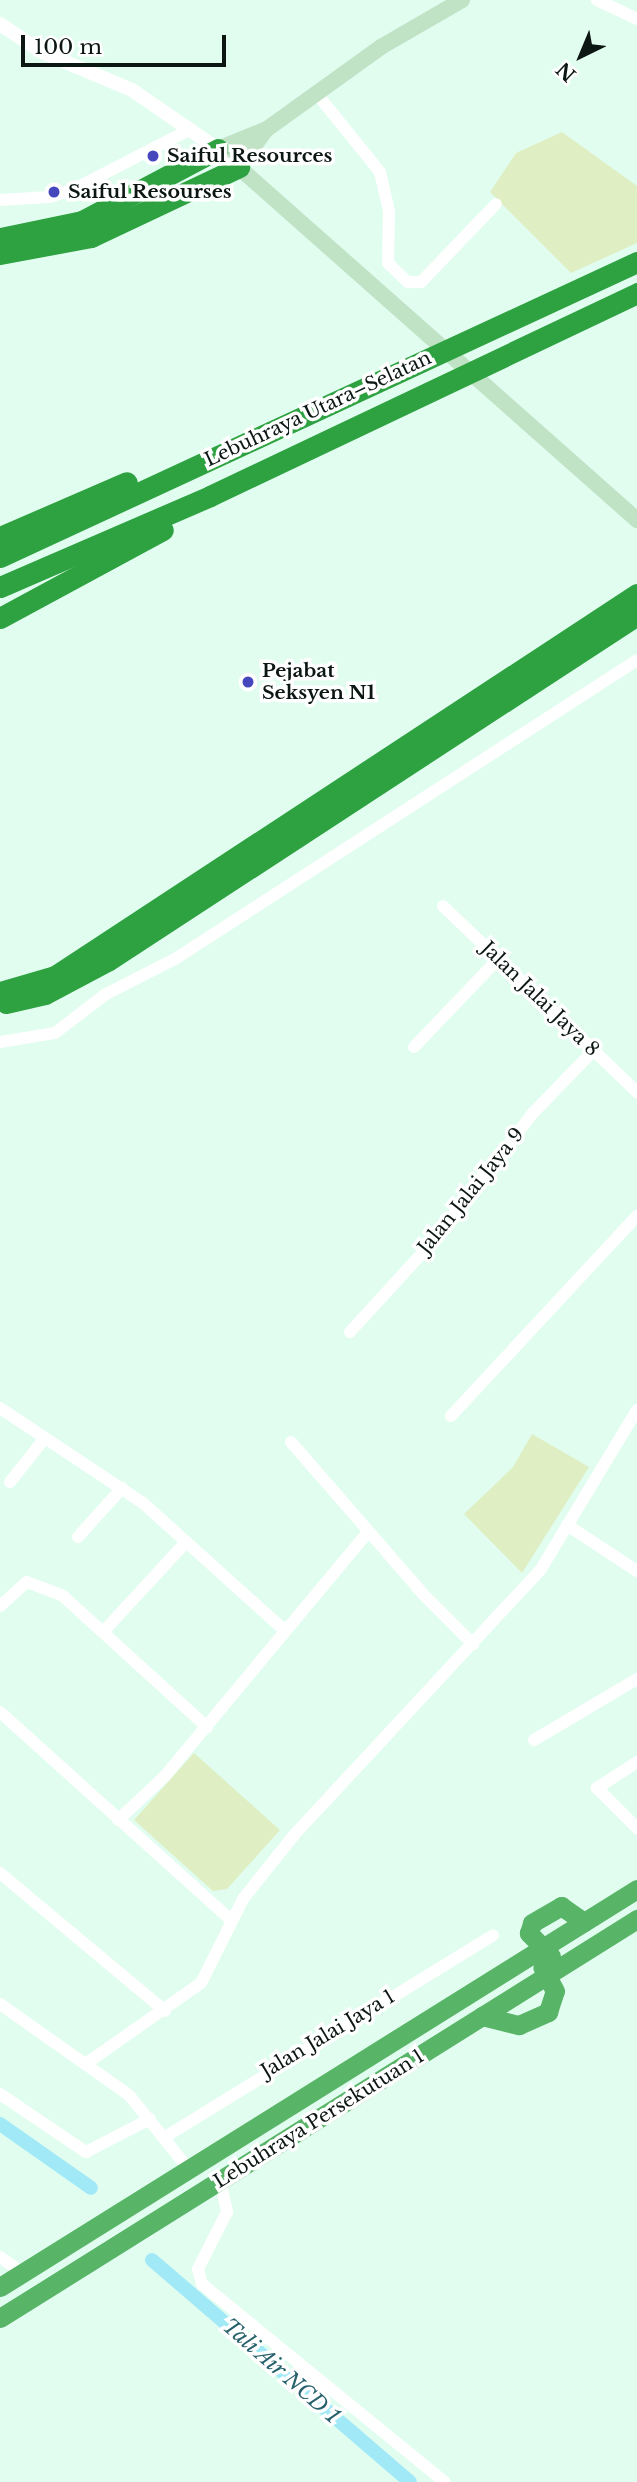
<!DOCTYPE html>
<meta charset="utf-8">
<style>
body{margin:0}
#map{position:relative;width:637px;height:2482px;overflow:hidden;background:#e1fdf0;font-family:"Libre Baskerville",serif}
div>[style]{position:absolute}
.green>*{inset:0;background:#dfefc3}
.canal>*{height:14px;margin:-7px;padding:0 7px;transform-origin:7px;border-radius:7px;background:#a2e9f7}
.minor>*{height:12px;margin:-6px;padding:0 6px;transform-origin:6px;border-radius:6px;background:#fff}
.tertiary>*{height:14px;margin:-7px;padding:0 7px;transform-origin:7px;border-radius:7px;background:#fff}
.secondary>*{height:16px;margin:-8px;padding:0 8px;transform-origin:8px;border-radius:8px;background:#c0e3c6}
.trunk>*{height:19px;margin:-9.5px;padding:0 9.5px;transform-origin:9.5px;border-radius:9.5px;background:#58b467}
.motorway>*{height:21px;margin:-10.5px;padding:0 10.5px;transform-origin:10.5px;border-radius:10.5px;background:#2ea241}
.dots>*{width:19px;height:19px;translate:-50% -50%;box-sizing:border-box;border:4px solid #fff;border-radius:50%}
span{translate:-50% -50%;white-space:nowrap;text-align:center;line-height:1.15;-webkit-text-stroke:7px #fff;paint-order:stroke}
.poi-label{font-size:19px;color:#0c1612;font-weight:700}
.left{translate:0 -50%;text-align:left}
.street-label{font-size:19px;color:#0c1612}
.water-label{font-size:21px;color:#27616b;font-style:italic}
.north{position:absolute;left:546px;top:21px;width:70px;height:70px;-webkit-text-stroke:5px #fff;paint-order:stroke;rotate:223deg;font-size:19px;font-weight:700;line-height:28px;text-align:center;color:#0c1612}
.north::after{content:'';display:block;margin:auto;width:24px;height:32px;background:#0c1612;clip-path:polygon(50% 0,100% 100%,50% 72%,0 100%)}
.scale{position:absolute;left:21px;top:35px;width:205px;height:32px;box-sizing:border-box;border:4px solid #0c1612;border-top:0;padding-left:9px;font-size:21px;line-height:24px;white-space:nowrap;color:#0c1612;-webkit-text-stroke:5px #fff;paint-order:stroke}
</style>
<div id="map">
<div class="green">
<i style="clip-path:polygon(562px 132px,637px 186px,637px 243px,571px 273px,490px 192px,516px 153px)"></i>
<i style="clip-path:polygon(532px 1434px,589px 1467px,522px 1573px,464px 1514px,513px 1467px)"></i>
<i style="clip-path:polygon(194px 1753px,280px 1830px,227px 1889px,213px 1891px,134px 1820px)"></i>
</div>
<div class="canal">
<i style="left:0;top:2124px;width:111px;rotate:35.1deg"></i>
<i style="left:152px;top:2260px;width:340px;rotate:40.7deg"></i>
</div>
<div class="minor">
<i style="left:597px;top:0;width:44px;rotate:25.4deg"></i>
<i style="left:317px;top:94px;width:100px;rotate:51.1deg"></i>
<i style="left:380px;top:172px;width:40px;rotate:77deg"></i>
<i style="left:389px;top:211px;width:52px;rotate:91.1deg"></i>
<i style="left:388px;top:263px;width:28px;rotate:44deg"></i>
<i style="left:408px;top:282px;width:13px"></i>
<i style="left:421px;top:282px;width:108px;rotate:-46.1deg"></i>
<i style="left:0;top:200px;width:49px;rotate:-3.5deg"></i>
<i style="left:49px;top:197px;width:24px;rotate:-17deg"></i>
<i style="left:72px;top:190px;width:134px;rotate:-27.1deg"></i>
<i style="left:443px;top:906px;width:269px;rotate:43.8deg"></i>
<i style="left:0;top:1042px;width:56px;rotate:-9.3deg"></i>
<i style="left:55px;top:1033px;width:64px;rotate:-37.4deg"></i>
<i style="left:106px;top:994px;width:77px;rotate:-26.9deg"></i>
<i style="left:175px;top:959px;width:550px;rotate:-32.91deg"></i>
<i style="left:414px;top:1047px;width:122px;rotate:-46.3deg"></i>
<i style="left:350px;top:1332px;width:115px;rotate:-47.5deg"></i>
<i style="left:428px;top:1247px;width:170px;rotate:-51.9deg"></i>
<i style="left:533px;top:1113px;width:88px;rotate:-45.9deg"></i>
<i style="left:0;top:1408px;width:172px;rotate:33.6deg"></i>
<i style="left:143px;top:1503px;width:188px;rotate:42deg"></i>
<i style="left:451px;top:1416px;width:273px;rotate:-47.1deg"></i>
<i style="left:291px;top:1442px;width:201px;rotate:49deg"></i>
<i style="left:423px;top:1594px;width:71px;rotate:45deg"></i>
<i style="left:10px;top:1482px;width:56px;rotate:-51.5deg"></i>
<i style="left:567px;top:1525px;width:84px;rotate:33.3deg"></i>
<i style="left:78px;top:1537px;width:66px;rotate:-48.1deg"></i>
<i style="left:0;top:1606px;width:36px;rotate:-42deg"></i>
<i style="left:27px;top:1582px;width:39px;rotate:21deg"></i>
<i style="left:63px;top:1596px;width:195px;rotate:42.3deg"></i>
<i style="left:103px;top:1632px;width:122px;rotate:-47.3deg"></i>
<i style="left:0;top:1712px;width:311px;rotate:42deg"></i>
<i style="left:534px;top:1740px;width:120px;rotate:-30.6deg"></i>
<i style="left:637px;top:1762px;width:48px;rotate:147deg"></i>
<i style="left:597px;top:1788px;width:57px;rotate:45deg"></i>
<i style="left:118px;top:1820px;width:63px;rotate:-43.1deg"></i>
<i style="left:164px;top:1777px;width:319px;rotate:-50.2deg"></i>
<i style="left:0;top:1873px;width:215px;rotate:39.9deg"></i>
<i style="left:0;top:2004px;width:158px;rotate:35.2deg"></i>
<i style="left:129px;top:2095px;width:94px;rotate:51.1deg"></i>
<i style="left:87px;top:2063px;width:139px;rotate:-35.1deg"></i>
<i style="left:201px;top:1983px;width:94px;rotate:-63.4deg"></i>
<i style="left:243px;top:1899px;width:82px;rotate:-51.4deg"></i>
<i style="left:294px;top:1835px;width:363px;rotate:-47.1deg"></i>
<i style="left:541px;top:1569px;width:186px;rotate:-58.9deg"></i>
<i style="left:0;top:2094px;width:104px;rotate:34deg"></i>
<i style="left:86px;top:2152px;width:72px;rotate:-27.3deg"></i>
<i style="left:165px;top:2137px;width:385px;rotate:-31.6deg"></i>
<i style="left:220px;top:2181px;width:32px;rotate:77deg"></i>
<i style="left:227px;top:2212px;width:64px;rotate:117deg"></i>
<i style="left:198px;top:2269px;width:16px;rotate:75deg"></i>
<i style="left:202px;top:2284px;width:313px;rotate:39.2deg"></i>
<i style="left:0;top:2257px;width:28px;rotate:35deg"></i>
</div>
<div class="tertiary">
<i style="left:0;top:24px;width:50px;rotate:33.7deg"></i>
<i style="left:42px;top:52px;width:98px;rotate:22.9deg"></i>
<i style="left:132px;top:90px;width:104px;rotate:34.5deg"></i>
</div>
<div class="secondary">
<i style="left:462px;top:0;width:94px;rotate:149.9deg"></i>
<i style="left:381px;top:47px;width:140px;rotate:144.3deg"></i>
<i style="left:267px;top:129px;width:53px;rotate:157.8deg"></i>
<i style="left:218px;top:149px;width:560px;rotate:41.52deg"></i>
<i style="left:239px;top:167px;width:44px;rotate:-54.2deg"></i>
</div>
<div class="trunk">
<i style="left:551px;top:1956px;width:32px;rotate:-134deg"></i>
<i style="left:529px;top:1933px;width:10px;rotate:-73deg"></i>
<i style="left:532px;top:1923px;width:34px;rotate:-30deg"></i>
<i style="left:561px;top:1906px;width:28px;rotate:35deg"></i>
<i style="left:482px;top:2016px;width:38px;rotate:14deg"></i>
<i style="left:519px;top:2025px;width:32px;rotate:-24deg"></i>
<i style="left:548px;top:2012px;width:22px;rotate:-72deg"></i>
<i style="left:555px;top:1991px;width:27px;rotate:-118deg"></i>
<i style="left:0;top:2287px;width:751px;rotate:-32deg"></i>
<i style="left:0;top:2318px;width:752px;rotate:-32.06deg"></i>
</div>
<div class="motorway">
<i style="left:0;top:238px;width:84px;rotate:-11.7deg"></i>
<i style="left:82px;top:221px;width:154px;rotate:-27.9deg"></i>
<i style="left:0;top:254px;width:93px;rotate:-10.6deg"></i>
<i style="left:91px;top:237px;width:164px;rotate:-25.3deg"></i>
<i style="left:0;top:537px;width:138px;rotate:-23.4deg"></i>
<i style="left:0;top:557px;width:702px;rotate:-24.85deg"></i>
<i style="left:0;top:587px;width:229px;rotate:-23.4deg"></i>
<i style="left:210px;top:496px;width:473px;rotate:-25.4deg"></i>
<i style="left:0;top:618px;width:185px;rotate:-28.4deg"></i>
<i style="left:0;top:992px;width:57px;rotate:-16.2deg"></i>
<i style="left:55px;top:976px;width:696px;rotate:-33.28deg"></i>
<i style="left:6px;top:1003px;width:40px;rotate:-13deg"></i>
<i style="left:45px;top:994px;width:72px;rotate:-28deg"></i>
<i style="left:109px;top:960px;width:631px;rotate:-33.16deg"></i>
</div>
<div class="dots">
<i style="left:153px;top:156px;background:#4647bd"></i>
<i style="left:54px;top:192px;background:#4647bd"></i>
<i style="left:248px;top:682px;background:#4647bd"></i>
</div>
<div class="poi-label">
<span class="left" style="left:167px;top:156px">Saiful Resources</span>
<span class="left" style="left:68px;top:192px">Saiful Resourses</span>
<span class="left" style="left:262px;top:682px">Pejabat<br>Seksyen N1</span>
</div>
<div class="street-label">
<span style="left:318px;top:409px;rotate:-25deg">Lebuhraya Utara–Selatan</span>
<span style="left:540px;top:999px;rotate:44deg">Jalan Jalai Jaya 8</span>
<span style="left:471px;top:1191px;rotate:-51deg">Jalan Jalai Jaya 9</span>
<span style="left:328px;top:2034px;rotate:-31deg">Jalan Jalai Jaya 1</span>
<span style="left:319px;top:2119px;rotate:-32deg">Lebuhraya Persekutuan 1</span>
</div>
<div class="water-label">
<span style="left:281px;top:2371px;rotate:41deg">Tali Air NCD 1</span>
</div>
<div class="north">N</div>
<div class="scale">100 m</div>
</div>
